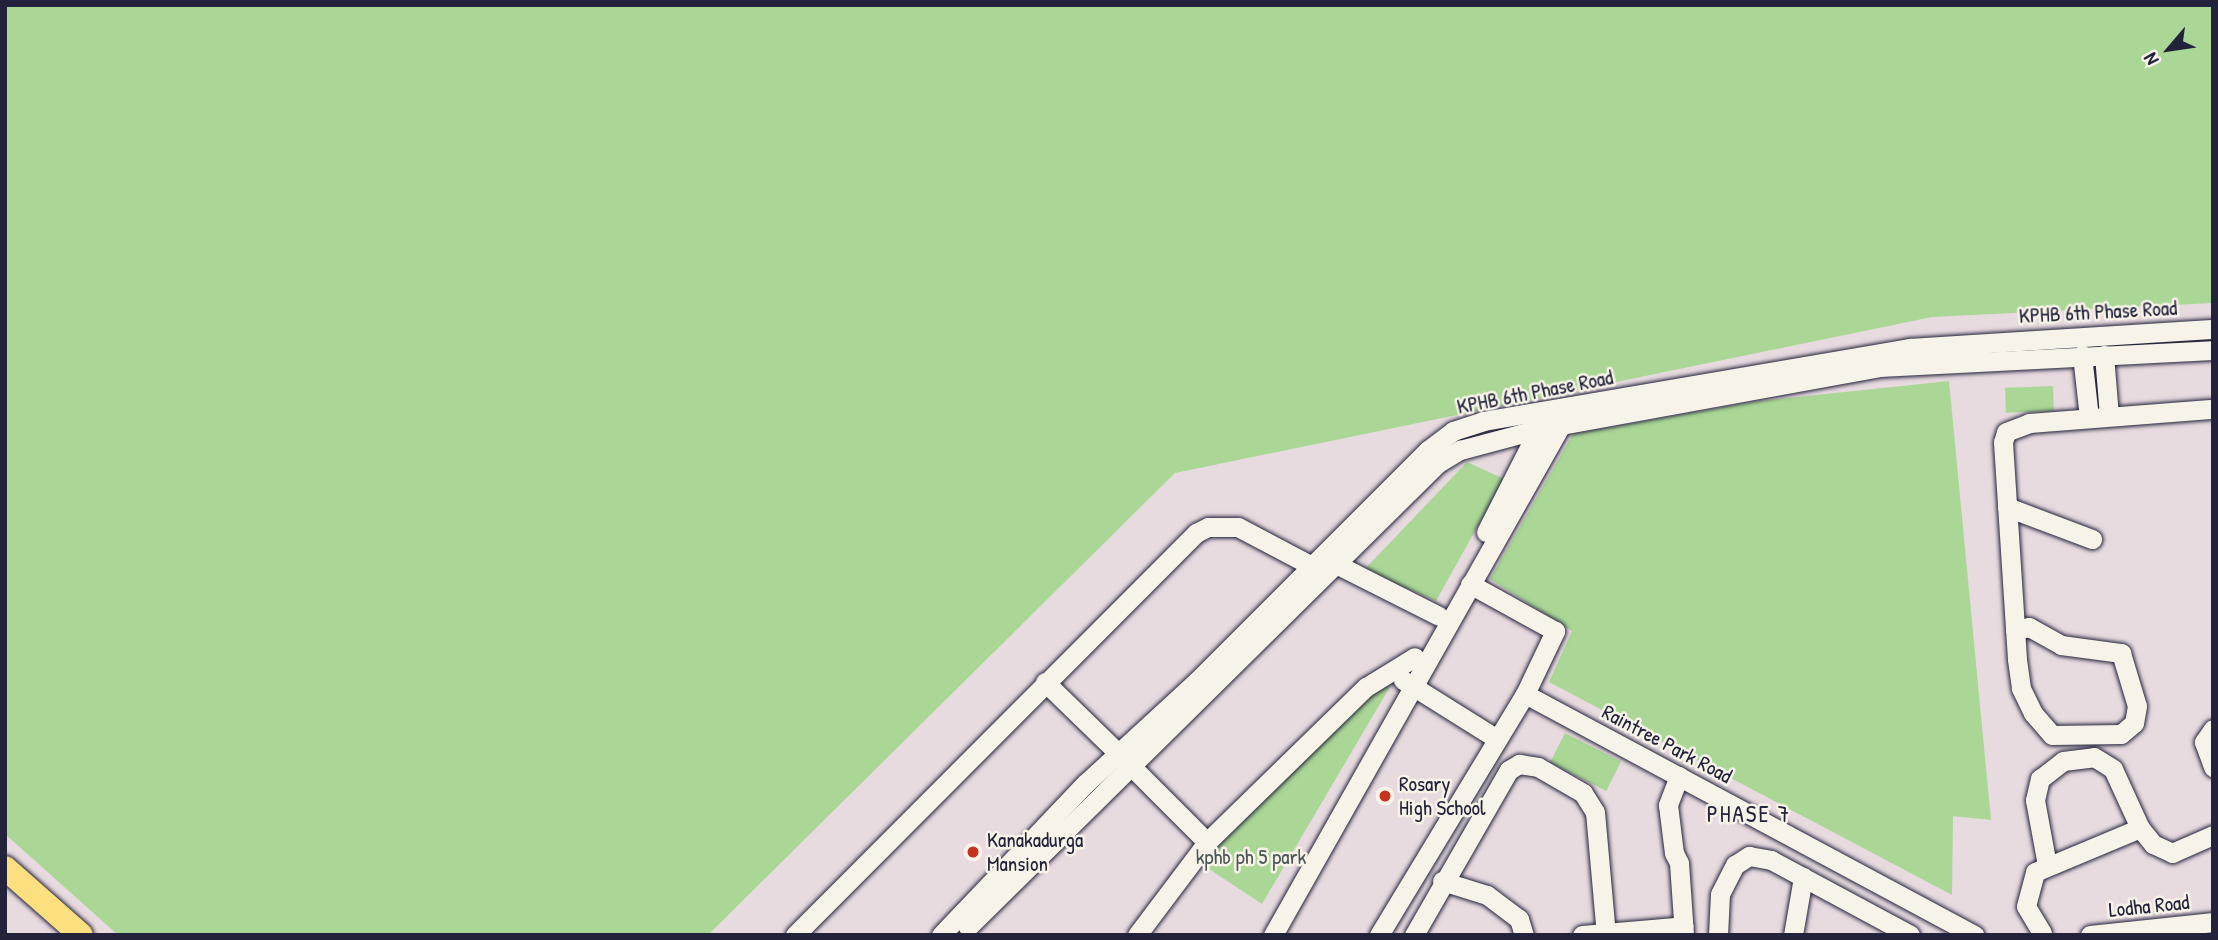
<!DOCTYPE html>
<style>
body{margin:0}
#map{position:relative;width:2218px;height:940px;overflow:hidden;background:#e8dbe0;font-family:"Patrick Hand",sans-serif}
div>[style]{position:absolute}
.green>*{inset:0;background:#aad796;transform-origin:0 0}
.roads{filter:drop-shadow(0 0 2px #22223b) drop-shadow(0 0 2px #22223b)}
.minor>*{height:19px;margin:-9.5px;padding:0 9.5px;transform-origin:9.5px;border-radius:9.5px;background:#f7f3e8}
.major>*{height:24px;margin:-12px;padding:0 12px;transform-origin:12px;border-radius:12px;background:#fce080}
.dots>*{width:19px;height:19px;translate:-50% -50%;box-sizing:border-box;border:4px solid #f7f3e8;border-radius:50%}
span{translate:-50% -50%;white-space:nowrap;text-align:center;line-height:1.15;-webkit-text-stroke:5px #f7f3e8;paint-order:stroke}
.street-label{font-size:21px;color:#22223b}
.poi-label{font-size:21px;color:#22223b}
.left{translate:0 -50%;text-align:left}
.park-label{font-size:21px;color:#4b5856}
.neighbourhood-label{font-size:23px;color:#22223b;letter-spacing:2px}
.frame{position:absolute;inset:0;border:7px solid #22223b;pointer-events:none}
.north{position:absolute;left:2134px;top:14px;width:70px;height:70px;-webkit-text-stroke:5px #f7f3e8;paint-order:stroke;rotate:241deg;font-size:19px;font-weight:700;line-height:28px;text-align:center;color:#22223b}
.north::after{content:'';display:block;margin:auto;width:24px;height:32px;background:#22223b;clip-path:polygon(50% 0,100% 100%,50% 72%,0 100%)}
</style>
<div id="map">
<div class="green">
<i style="clip-path:polygon(5px 5px,2213px 5px,2213px 303px,1932px 317px,1175px 473px,708px 935px,118px 935px,5px 834px)"></i>
<i style="clip-path:polygon(1949px 381px,1991px 820px,1953px 816px,1952px 895px,1549px 682px,1572px 631px,1490px 579px,1573px 434px,1758px 401px)"></i>
<i style="left:2053px;top:386px;width:25px;height:48px;rotate:88deg"></i>
<i style="clip-path:polygon(1467px 462px,1504px 479px,1436px 601px,1364px 570px)"></i>
<i style="clip-path:polygon(1394px 680px,1262px 904px,1203px 865px,1214px 848px,1375px 689px)"></i>
<i style="left:1565px;top:733px;width:63px;height:33px;rotate:27deg"></i>
</div>
<div class="roads">
<div class="minor">
<i style="left:2082px;top:355px;width:62px;rotate:83.6deg"></i>
<i style="left:2104px;top:355px;width:61px;rotate:85.3deg"></i>
<i style="left:2007px;top:507px;width:91px;rotate:20.6deg"></i>
<i style="left:1486px;top:532px;width:123px;rotate:-63deg"></i>
<i style="left:1336px;top:564px;width:115px;rotate:26.8deg"></i>
<i style="left:2015px;top:630px;width:14px;rotate:-12deg"></i>
<i style="left:2029px;top:627px;width:37px;rotate:29deg"></i>
<i style="left:2061px;top:645px;width:61px;rotate:7.6deg"></i>
<i style="left:2121px;top:653px;width:55px;rotate:73.2deg"></i>
<i style="left:2137px;top:706px;width:17px;rotate:100deg"></i>
<i style="left:2134px;top:723px;width:17px;rotate:140deg"></i>
<i style="left:2121px;top:734px;width:69px;rotate:179.2deg"></i>
<i style="left:2052px;top:735px;width:29px;rotate:-131deg"></i>
<i style="left:2033px;top:713px;width:28px;rotate:-116deg"></i>
<i style="left:2021px;top:688px;width:29px;rotate:-98deg"></i>
<i style="left:2017px;top:659px;width:217px;rotate:-93.7deg"></i>
<i style="left:2003px;top:442px;width:10px;rotate:-73deg"></i>
<i style="left:2006px;top:432px;width:25px;rotate:-21deg"></i>
<i style="left:2029px;top:423px;width:185px;rotate:-4.4deg"></i>
<i style="left:1403px;top:680px;width:111px;rotate:32.1deg"></i>
<i style="left:1045px;top:682px;width:102px;rotate:44.2deg"></i>
<i style="left:1525px;top:694px;width:510px;rotate:28.22deg"></i>
<i style="left:2213px;top:729px;width:16px;rotate:125deg"></i>
<i style="left:2204px;top:742px;width:27px;rotate:70deg"></i>
<i style="left:1132px;top:767px;width:106px;rotate:45deg"></i>
<i style="left:1679px;top:776px;width:31px;rotate:111deg"></i>
<i style="left:1668px;top:805px;width:48px;rotate:82.9deg"></i>
<i style="left:1674px;top:853px;width:11px;rotate:63deg"></i>
<i style="left:1679px;top:863px;width:72px;rotate:86deg"></i>
<i style="left:2047px;top:865px;width:66px;rotate:-100.5deg"></i>
<i style="left:2035px;top:800px;width:22px;rotate:-77deg"></i>
<i style="left:2040px;top:779px;width:29px;rotate:-38deg"></i>
<i style="left:2063px;top:761px;width:31px;rotate:-7deg"></i>
<i style="left:2094px;top:757px;width:22px;rotate:32deg"></i>
<i style="left:2113px;top:769px;width:65px;rotate:65.4deg"></i>
<i style="left:1442px;top:881px;width:47px;rotate:17.3deg"></i>
<i style="left:1487px;top:895px;width:40px;rotate:37deg"></i>
<i style="left:1519px;top:919px;width:17px;rotate:73deg"></i>
<i style="left:968px;top:927px;width:660px;rotate:-44.63deg"></i>
<i style="left:1438px;top:463px;width:26px;rotate:-31deg"></i>
<i style="left:1460px;top:450px;width:82px;rotate:-14.9deg"></i>
<i style="left:1539px;top:429px;width:346px;rotate:-10.3deg"></i>
<i style="left:1879px;top:367px;width:334px;rotate:-2.9deg"></i>
<i style="left:2042px;top:933px;width:31px;rotate:-121deg"></i>
<i style="left:2026px;top:906px;width:35px;rotate:-75deg"></i>
<i style="left:2035px;top:872px;width:114px;rotate:-22.7deg"></i>
<i style="left:2140px;top:828px;width:21px;rotate:51deg"></i>
<i style="left:2153px;top:844px;width:21px;rotate:25deg"></i>
<i style="left:2172px;top:853px;width:45px;rotate:-23.7deg"></i>
<i style="left:795px;top:935px;width:568px;rotate:-45.07deg"></i>
<i style="left:1196px;top:533px;width:13px;rotate:-27deg"></i>
<i style="left:1208px;top:527px;width:30px"></i>
<i style="left:1238px;top:527px;width:84px;rotate:27.8deg"></i>
<i style="left:941px;top:935px;width:210px;rotate:-46.4deg"></i>
<i style="left:1086px;top:783px;width:151px;rotate:-42.6deg"></i>
<i style="left:1197px;top:681px;width:327px;rotate:-45deg"></i>
<i style="left:1428px;top:450px;width:31px;rotate:-37deg"></i>
<i style="left:1453px;top:431px;width:32px;rotate:-18deg"></i>
<i style="left:1483px;top:421px;width:433px;rotate:-9.7deg"></i>
<i style="left:1910px;top:348px;width:304px;rotate:-3.6deg"></i>
<i style="left:1137px;top:935px;width:116px;rotate:-53deg"></i>
<i style="left:1207px;top:842px;width:222px;rotate:-44.3deg"></i>
<i style="left:1366px;top:687px;width:57px;rotate:-31.5deg"></i>
<i style="left:1273px;top:935px;width:594px;rotate:-60.54deg"></i>
<i style="left:1379px;top:935px;width:282px;rotate:-58.8deg"></i>
<i style="left:1525px;top:694px;width:70px;rotate:-64.5deg"></i>
<i style="left:1555px;top:631px;width:97px;rotate:-151.1deg"></i>
<i style="left:1414px;top:935px;width:190px;rotate:-60.1deg"></i>
<i style="left:1509px;top:770px;width:12px;rotate:-31deg"></i>
<i style="left:1519px;top:764px;width:19px;rotate:9deg"></i>
<i style="left:1538px;top:767px;width:52px;rotate:30deg"></i>
<i style="left:1583px;top:793px;width:22px;rotate:58deg"></i>
<i style="left:1595px;top:812px;width:123px;rotate:84.9deg"></i>
<i style="left:1582px;top:935px;width:102px;rotate:-5deg"></i>
<i style="left:1718px;top:935px;width:41px;rotate:-87.2deg"></i>
<i style="left:1720px;top:894px;width:33px;rotate:-63deg"></i>
<i style="left:1735px;top:865px;width:17px;rotate:-33deg"></i>
<i style="left:1749px;top:856px;width:22px;rotate:10deg"></i>
<i style="left:1771px;top:860px;width:158px;rotate:28.3deg"></i>
<i style="left:1793px;top:935px;width:59px;rotate:-80.2deg"></i>
<i style="left:2090px;top:935px;width:124px;rotate:-6deg"></i>
</div>
<div class="major">
<i style="left:5px;top:868px;width:101px;rotate:41.4deg"></i>
</div>
</div>
<div class="dots">
<i style="left:1385px;top:796px;background:#c8321e"></i>
<i style="left:973px;top:852px;background:#c8321e"></i>
</div>
<div class="street-label">
<span style="left:2098px;top:312px;rotate:-3deg">KPHB 6th Phase Road</span>
<span style="left:1535px;top:392px;rotate:-11deg">KPHB 6th Phase Road</span>
<span style="left:1667px;top:744px;rotate:28deg">Raintree Park Road</span>
<span style="left:2149px;top:906px;rotate:-6deg">Lodha Road</span>
</div>
<div class="poi-label">
<span class="left" style="left:1399px;top:796px">Rosary<br>High School</span>
<span class="left" style="left:987px;top:852px">Kanakadurga<br>Mansion</span>
</div>
<div class="park-label">
<span style="left:1251px;top:857px">kphb ph 5 park</span>
</div>
<div class="neighbourhood-label">
<span style="left:1749px;top:814px">PHASE 7</span>
</div>
<div class="frame"></div>
<div class="north">N</div>
</div>
